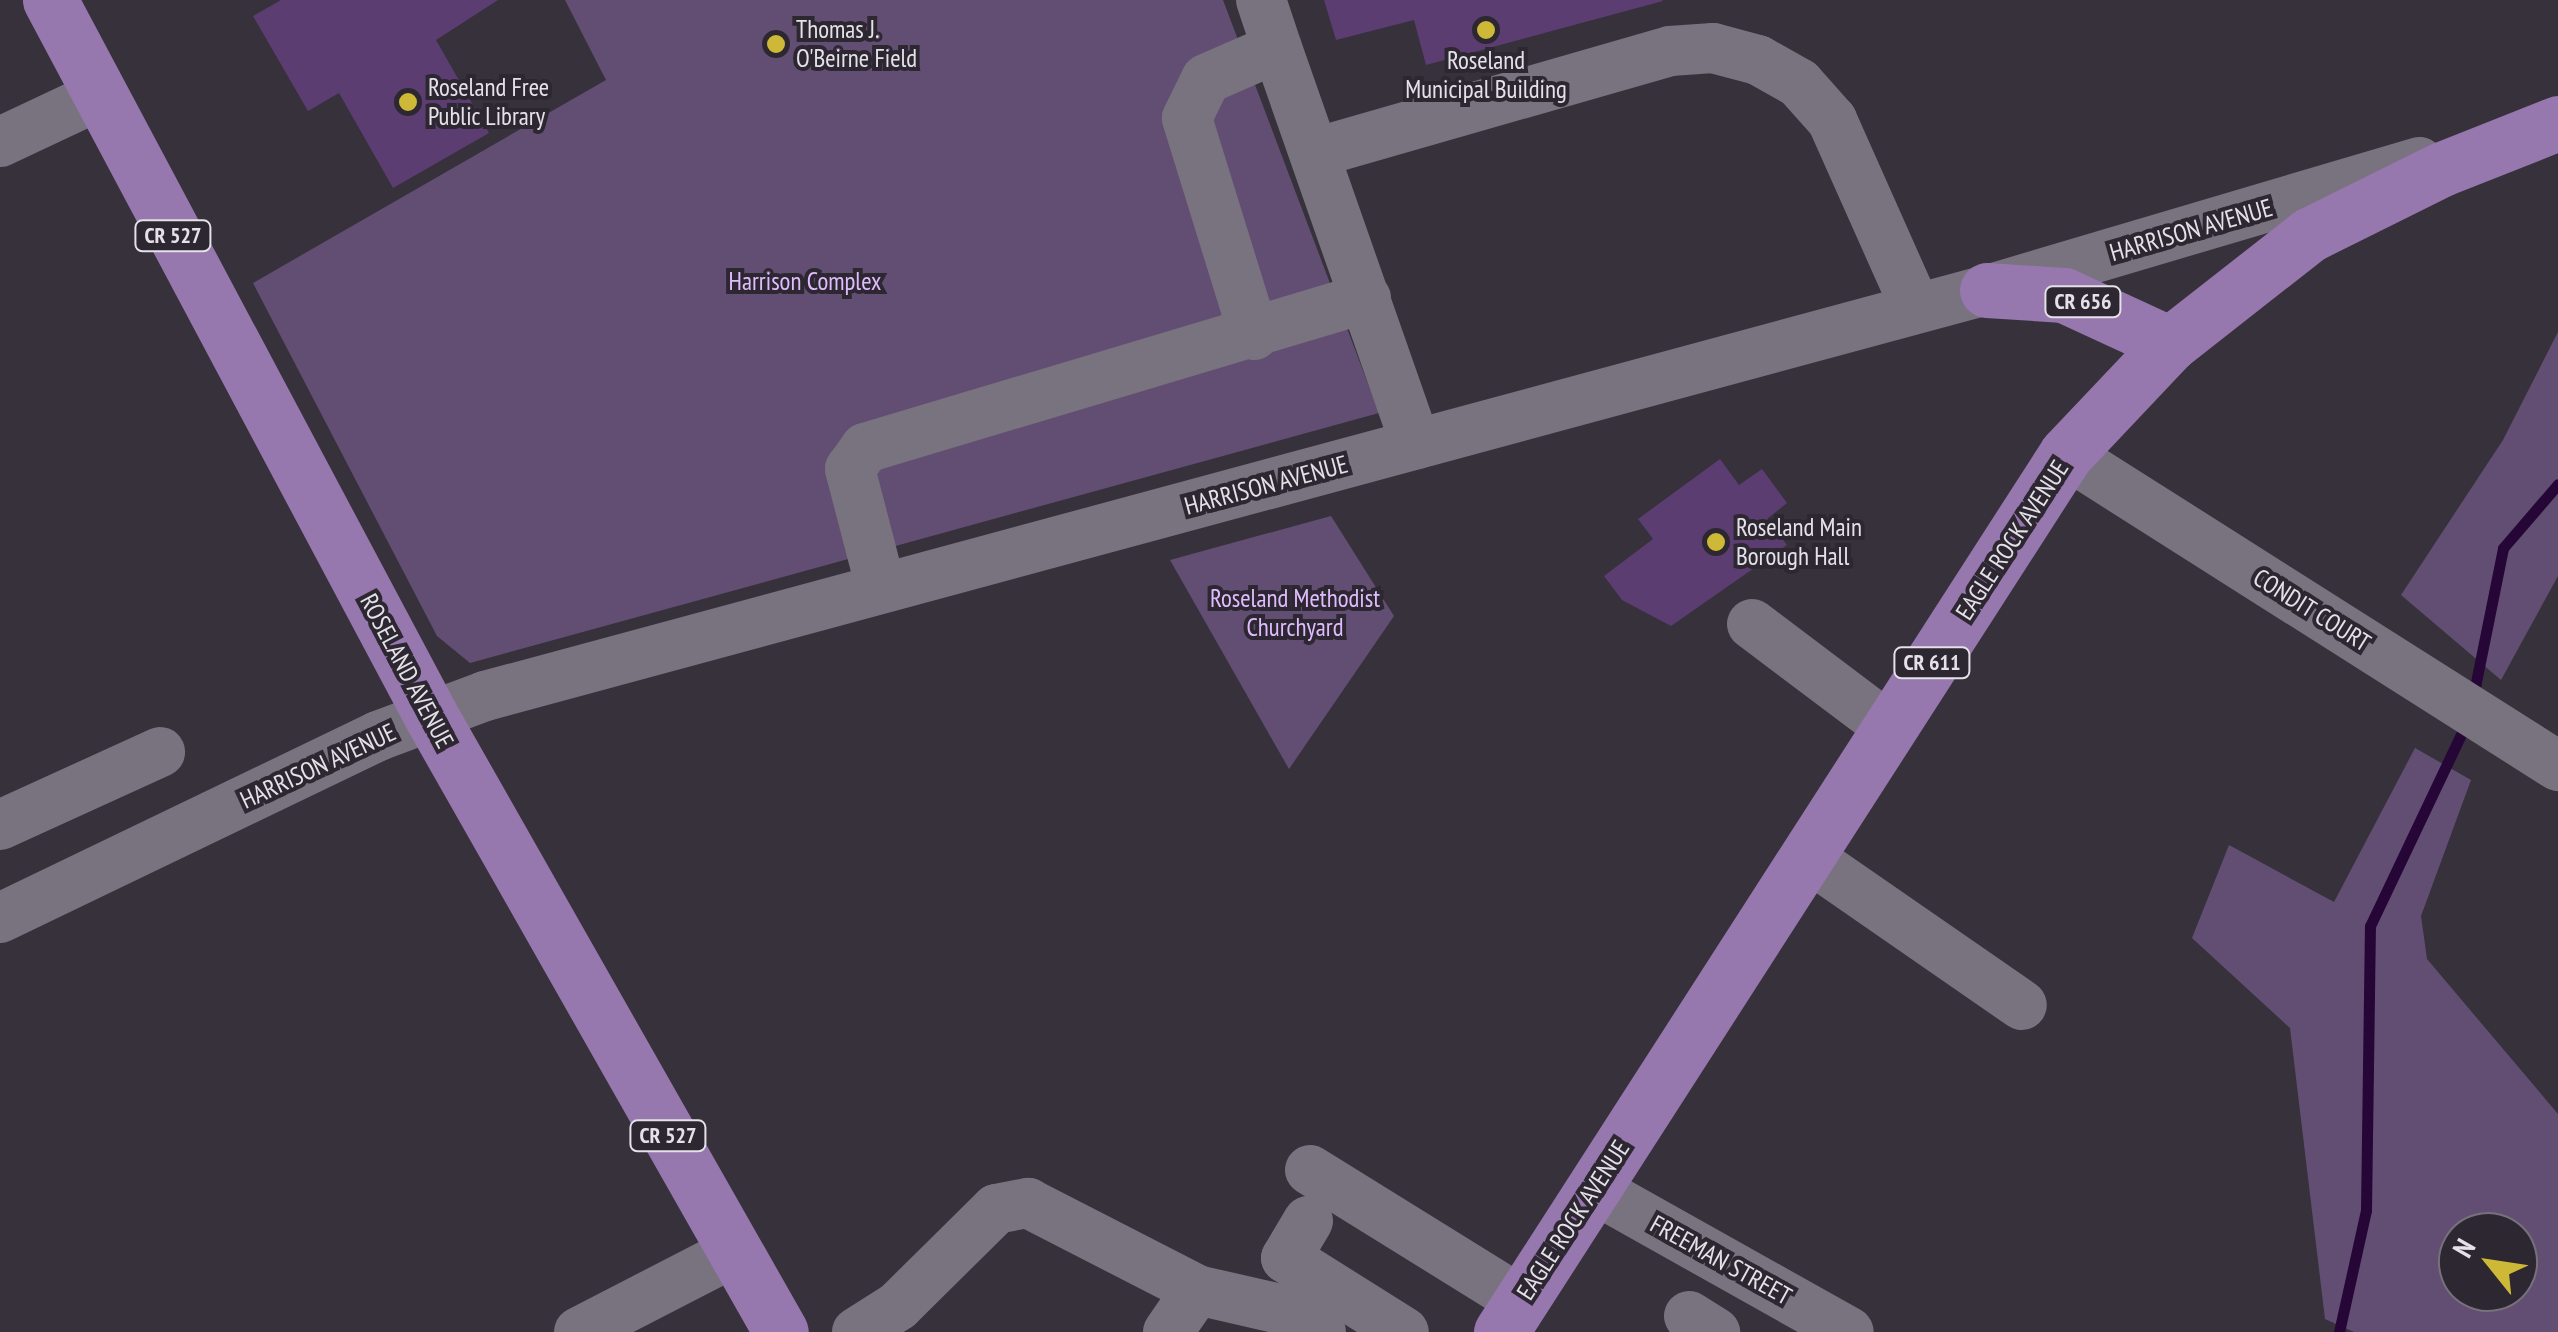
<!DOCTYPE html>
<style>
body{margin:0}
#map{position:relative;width:2558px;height:1332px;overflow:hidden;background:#37313c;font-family:"PT Sans Narrow",sans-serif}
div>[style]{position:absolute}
.green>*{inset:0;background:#634e73}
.stream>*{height:11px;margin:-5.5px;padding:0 5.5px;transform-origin:5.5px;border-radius:5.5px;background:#250637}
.building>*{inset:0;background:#5b3d71}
.minor>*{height:50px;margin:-25px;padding:0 25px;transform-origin:25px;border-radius:25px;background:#79727f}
.major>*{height:55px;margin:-27.5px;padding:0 27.5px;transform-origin:27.5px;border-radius:27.5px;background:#9677ae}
.dots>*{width:28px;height:28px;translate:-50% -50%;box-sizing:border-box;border:5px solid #2d2732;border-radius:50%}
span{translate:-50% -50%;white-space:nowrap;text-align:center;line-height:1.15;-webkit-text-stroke:8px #2d2732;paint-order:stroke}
.shield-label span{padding:2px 8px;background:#2d2732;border:2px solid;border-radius:8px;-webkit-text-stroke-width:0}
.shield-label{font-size:22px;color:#e5e1e8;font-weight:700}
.poi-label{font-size:25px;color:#e5e1e8}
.left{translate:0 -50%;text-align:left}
.street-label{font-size:25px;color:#e5e1e8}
.park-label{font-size:25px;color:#e0bcfe}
.north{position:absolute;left:2438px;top:1212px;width:100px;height:100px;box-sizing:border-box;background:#2d2732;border:2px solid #77717b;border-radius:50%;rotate:300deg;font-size:28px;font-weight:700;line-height:40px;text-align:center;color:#e5e1e8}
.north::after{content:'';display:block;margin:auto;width:35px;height:45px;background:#ceb837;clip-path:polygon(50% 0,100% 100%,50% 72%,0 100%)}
</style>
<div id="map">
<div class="green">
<i style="clip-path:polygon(565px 0,1223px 0,1379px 413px,470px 663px,437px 636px,253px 283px,606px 80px)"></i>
<i style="clip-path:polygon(2558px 332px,2558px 576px,2501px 680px,2401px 595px,2503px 440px)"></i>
<i style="clip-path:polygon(1331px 516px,1394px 616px,1289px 769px,1170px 560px)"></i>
<i style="clip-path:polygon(evenodd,2415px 748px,2471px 780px,2421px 916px,2427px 959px,2558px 1114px,2558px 1332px,2354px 1332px,2325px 1319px,2290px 1028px,2192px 938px,2229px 845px,2334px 902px,2415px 748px,2458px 1232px,2518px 1232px,2518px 1292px,2458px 1292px,2458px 1232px)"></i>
</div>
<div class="stream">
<i style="left:2473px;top:697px;width:152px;rotate:-78.6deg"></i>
<i style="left:2503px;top:548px;width:84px;rotate:-49.3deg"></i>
<i style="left:2339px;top:1332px;width:125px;rotate:-77.5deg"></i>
<i style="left:2366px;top:1210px;width:284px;rotate:-89.2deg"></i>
<i style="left:2370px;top:926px;width:224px;rotate:-64.6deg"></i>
</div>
<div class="building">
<i style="clip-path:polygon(281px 0,498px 0,436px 40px,489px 133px,393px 188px,339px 93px,308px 111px,253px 16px)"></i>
<i style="clip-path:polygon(1324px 0,1662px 0,1663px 1px,1426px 65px,1414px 20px,1336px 40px)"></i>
<i style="clip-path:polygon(1720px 459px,1739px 485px,1762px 469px,1787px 503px,1767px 519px,1787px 545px,1671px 626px,1622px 600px,1604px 576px,1653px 539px,1638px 519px)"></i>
</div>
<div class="minor">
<i style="left:1261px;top:0;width:51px;rotate:71.6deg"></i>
<i style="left:0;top:142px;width:108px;rotate:-25.1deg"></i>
<i style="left:1318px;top:152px;width:366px;rotate:-16deg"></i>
<i style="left:1670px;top:51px;width:43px;rotate:-4deg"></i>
<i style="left:1713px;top:48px;width:47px;rotate:14.9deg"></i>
<i style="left:1758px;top:60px;width:47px;rotate:29.3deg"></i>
<i style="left:1799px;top:83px;width:50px;rotate:48.3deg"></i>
<i style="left:1832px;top:120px;width:204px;rotate:66deg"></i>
<i style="left:1254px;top:335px;width:227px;rotate:-107.2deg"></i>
<i style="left:1187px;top:118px;width:43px;rotate:-64deg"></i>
<i style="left:1206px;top:79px;width:77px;rotate:-23.6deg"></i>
<i style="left:1277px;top:48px;width:420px;rotate:70.7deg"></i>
<i style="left:2066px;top:454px;width:583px;rotate:32.38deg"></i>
<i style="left:881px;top:588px;width:123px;rotate:-104.6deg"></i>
<i style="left:850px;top:469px;width:26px;rotate:-54deg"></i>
<i style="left:865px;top:448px;width:523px;rotate:-16.67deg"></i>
<i style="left:1752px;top:624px;width:173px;rotate:37deg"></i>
<i style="left:0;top:825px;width:176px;rotate:-24.5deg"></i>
<i style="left:1808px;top:857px;width:260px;rotate:34.7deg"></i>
<i style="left:0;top:918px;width:420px;rotate:-25.7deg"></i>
<i style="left:378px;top:736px;width:114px;rotate:-20.5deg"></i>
<i style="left:485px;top:696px;width:1556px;rotate:-15.13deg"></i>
<i style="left:1987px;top:290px;width:451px;rotate:-16.5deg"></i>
<i style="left:1310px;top:1170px;width:248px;rotate:31.8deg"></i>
<i style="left:1594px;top:1189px;width:292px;rotate:29.3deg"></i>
<i style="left:1308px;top:1221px;width:43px;rotate:120.7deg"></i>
<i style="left:1286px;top:1258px;width:139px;rotate:32.1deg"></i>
<i style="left:1689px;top:1316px;width:31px;rotate:32deg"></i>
<i style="left:579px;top:1332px;width:174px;rotate:-27.3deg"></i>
<i style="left:857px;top:1332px;width:49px;rotate:-32.4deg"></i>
<i style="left:898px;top:1306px;width:138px;rotate:-44.7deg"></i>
<i style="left:996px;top:1209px;width:33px;rotate:-11deg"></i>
<i style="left:1028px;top:1203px;width:190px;rotate:27.2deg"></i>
<i style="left:1168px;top:1332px;width:51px;rotate:-55.4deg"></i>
<i style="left:1197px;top:1290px;width:94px;rotate:12.9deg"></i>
<i style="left:1289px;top:1311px;width:38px;rotate:33deg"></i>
</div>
<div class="major">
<i style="left:50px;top:0;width:811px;rotate:61.98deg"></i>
<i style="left:431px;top:716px;width:708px;rotate:60.4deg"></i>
<i style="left:1987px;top:290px;width:77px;rotate:3.7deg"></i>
<i style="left:2064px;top:295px;width:117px;rotate:24.8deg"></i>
<i style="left:1501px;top:1332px;width:1044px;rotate:-57.24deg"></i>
<i style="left:2066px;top:454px;width:151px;rotate:-46.6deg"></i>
<i style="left:2170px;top:344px;width:177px;rotate:-38.1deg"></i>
<i style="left:2309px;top:235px;width:148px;rotate:-26.4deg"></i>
<i style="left:2442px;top:169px;width:125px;rotate:-21.6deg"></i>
</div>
<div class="dots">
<i style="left:1486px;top:30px;background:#ceb837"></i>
<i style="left:776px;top:44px;background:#ceb837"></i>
<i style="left:408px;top:102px;background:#ceb837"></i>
<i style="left:1716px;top:542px;background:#ceb837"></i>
</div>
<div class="shield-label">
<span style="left:173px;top:236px">CR 527</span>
<span style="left:2083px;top:302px">CR 656</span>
<span style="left:1932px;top:663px">CR 611</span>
<span style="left:668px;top:1136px">CR 527</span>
</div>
<div class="poi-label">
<span class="left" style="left:796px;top:44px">Thomas J.<br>O'Beirne Field</span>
<span style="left:1486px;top:75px">Roseland<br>Municipal Building</span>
<span class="left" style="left:428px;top:102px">Roseland Free<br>Public Library</span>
<span class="left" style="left:1736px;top:542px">Roseland Main<br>Borough Hall</span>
</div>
<div class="street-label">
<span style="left:2191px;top:230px;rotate:-16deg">HARRISON AVENUE</span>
<span style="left:1266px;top:485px;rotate:-15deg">HARRISON AVENUE</span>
<span style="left:2012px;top:540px;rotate:-57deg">EAGLE ROCK AVENUE</span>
<span style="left:2312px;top:610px;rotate:32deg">CONDIT COURT</span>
<span style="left:407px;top:671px;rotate:62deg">ROSELAND AVENUE</span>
<span style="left:318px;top:766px;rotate:-25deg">HARRISON AVENUE</span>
<span style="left:1573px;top:1220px;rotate:-57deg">EAGLE ROCK AVENUE</span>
<span style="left:1721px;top:1260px;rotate:29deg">FREEMAN STREET</span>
</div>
<div class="park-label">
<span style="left:805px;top:281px">Harrison Complex</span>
<span style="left:1295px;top:613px">Roseland Methodist<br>Churchyard</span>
</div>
<div class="north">N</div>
</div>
